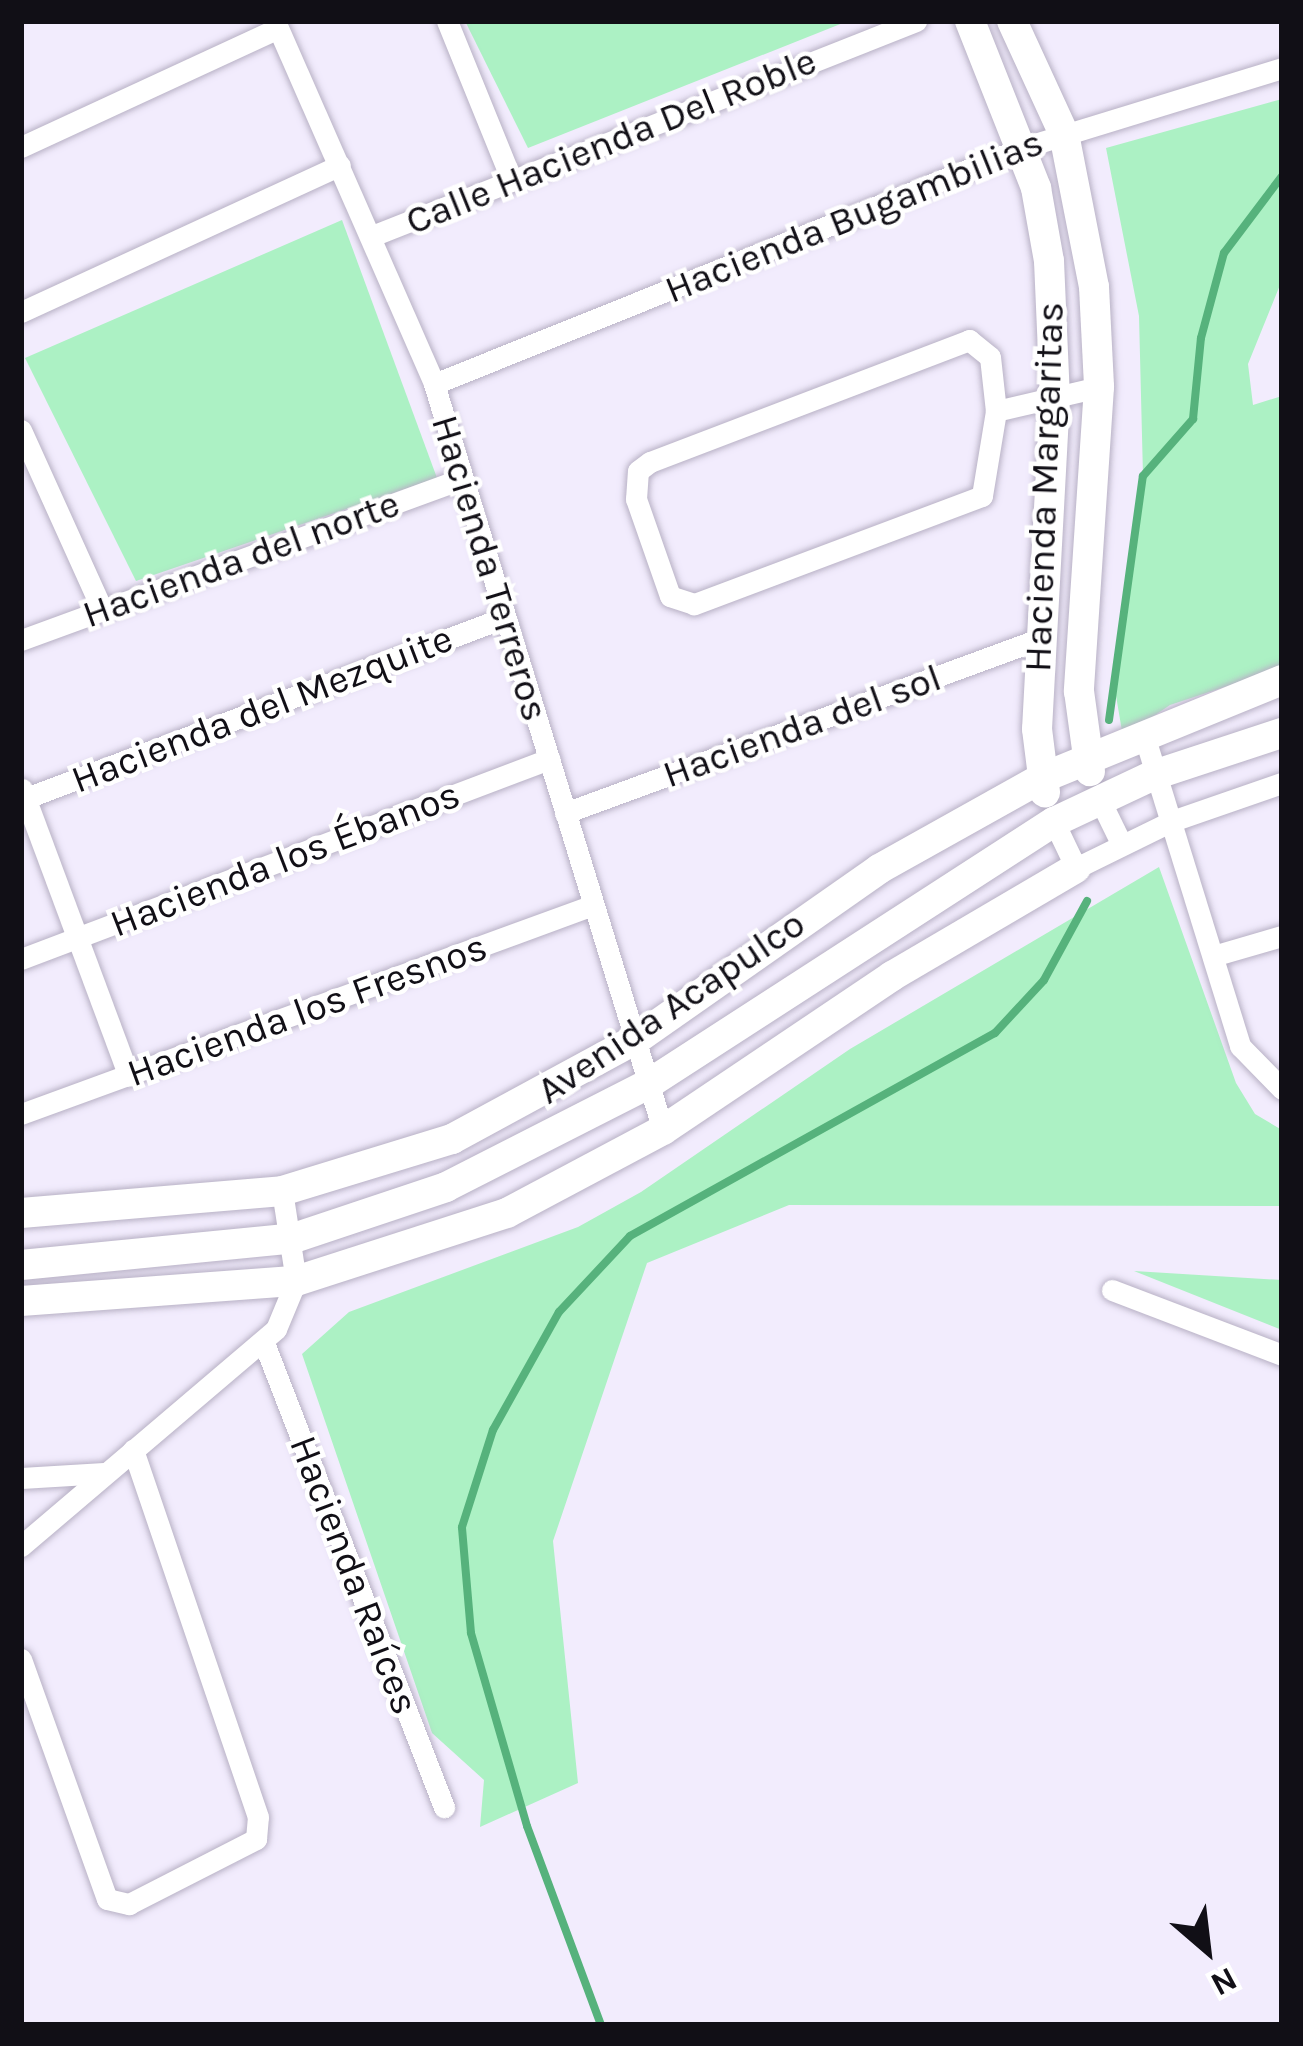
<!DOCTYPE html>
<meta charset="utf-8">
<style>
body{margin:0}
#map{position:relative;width:1303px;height:2046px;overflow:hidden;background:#f2ecfd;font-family:Karla,sans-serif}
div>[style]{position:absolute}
.green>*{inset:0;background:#acf1c4}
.stream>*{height:8px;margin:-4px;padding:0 4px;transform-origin:4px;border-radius:4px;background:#56b27c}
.roads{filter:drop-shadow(0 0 3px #b8b1c5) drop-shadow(0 0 3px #b8b1c5)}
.street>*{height:21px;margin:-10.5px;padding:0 10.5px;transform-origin:10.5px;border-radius:10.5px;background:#fff}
.secondary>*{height:30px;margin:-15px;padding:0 15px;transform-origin:15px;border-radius:15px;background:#fff}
span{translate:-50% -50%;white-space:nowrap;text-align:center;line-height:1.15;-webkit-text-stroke:9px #fff;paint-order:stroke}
.street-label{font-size:39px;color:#110f16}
.frame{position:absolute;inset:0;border:24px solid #110f16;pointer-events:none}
.north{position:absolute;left:1147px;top:1890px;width:120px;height:120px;-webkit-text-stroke:9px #fff;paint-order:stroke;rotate:152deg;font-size:33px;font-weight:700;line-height:48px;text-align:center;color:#110f16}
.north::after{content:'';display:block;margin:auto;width:42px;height:54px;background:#110f16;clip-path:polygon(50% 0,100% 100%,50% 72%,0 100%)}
</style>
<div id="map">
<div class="green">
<i style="clip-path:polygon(465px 21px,848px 21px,528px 148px)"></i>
<i style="clip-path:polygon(1282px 99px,1282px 280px,1248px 364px,1253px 405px,1282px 396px,1282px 668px,1170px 705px,1123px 737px,1114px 684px,1143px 476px,1139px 316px,1106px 148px)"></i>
<i style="clip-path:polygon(342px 220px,437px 478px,136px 581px,25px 358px)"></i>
<i style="clip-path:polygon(1159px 867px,1236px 1083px,1255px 1114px,1282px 1130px,1282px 1206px,789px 1205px,647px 1263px,553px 1541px,578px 1783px,480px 1827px,484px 1780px,432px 1733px,302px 1354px,349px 1312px,578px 1227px,641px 1192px,850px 1049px)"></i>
<i style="clip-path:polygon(1134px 1271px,1282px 1280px,1282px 1330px)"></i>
</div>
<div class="stream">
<i style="left:1109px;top:720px;width:246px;rotate:-82.1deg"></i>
<i style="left:1143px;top:476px;width:76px;rotate:-48.7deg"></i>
<i style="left:1193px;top:419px;width:81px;rotate:-84.4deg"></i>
<i style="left:1201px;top:338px;width:88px;rotate:-74.9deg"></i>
<i style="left:1224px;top:253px;width:96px;rotate:-53deg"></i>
<i style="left:601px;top:2025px;width:212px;rotate:-110.4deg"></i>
<i style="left:527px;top:1826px;width:201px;rotate:-106.2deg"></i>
<i style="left:471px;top:1633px;width:106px;rotate:-94.9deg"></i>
<i style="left:462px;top:1527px;width:102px;rotate:-72.3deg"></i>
<i style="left:493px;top:1430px;width:135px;rotate:-60.8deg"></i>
<i style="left:559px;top:1312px;width:104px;rotate:-46.9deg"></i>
<i style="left:630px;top:1236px;width:418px;rotate:-29.1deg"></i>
<i style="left:995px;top:1033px;width:72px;rotate:-47.2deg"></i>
<i style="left:1044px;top:980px;width:90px;rotate:-61.4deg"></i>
</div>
<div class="roads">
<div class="street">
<i style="left:275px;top:21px;width:396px;rotate:66.3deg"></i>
<i style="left:434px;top:384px;width:780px;rotate:72.94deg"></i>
<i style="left:447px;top:21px;width:167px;rotate:67.9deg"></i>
<i style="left:21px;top:147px;width:283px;rotate:-24.8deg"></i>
<i style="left:372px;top:236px;width:585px;rotate:-21.56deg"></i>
<i style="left:21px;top:312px;width:351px;rotate:-24.7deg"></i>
<i style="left:969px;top:340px;width:27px;rotate:39deg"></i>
<i style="left:990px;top:357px;width:54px;rotate:83.7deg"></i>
<i style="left:996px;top:411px;width:86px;rotate:99.4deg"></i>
<i style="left:982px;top:496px;width:308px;rotate:159.4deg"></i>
<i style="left:694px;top:604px;width:25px;rotate:-162deg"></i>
<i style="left:670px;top:596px;width:103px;rotate:-109.3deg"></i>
<i style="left:636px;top:499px;width:28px;rotate:-86deg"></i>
<i style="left:638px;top:471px;width:15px;rotate:-37deg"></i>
<i style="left:650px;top:462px;width:342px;rotate:-20.9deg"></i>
<i style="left:434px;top:384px;width:634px;rotate:-21.87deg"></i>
<i style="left:1022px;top:148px;width:272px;rotate:-17.1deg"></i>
<i style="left:996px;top:411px;width:106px;rotate:-13.1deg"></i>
<i style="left:21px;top:430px;width:196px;rotate:65.7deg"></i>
<i style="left:21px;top:640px;width:469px;rotate:-20.1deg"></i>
<i style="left:1143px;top:732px;width:329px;rotate:72.8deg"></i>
<i style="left:1240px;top:1046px;width:60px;rotate:45.7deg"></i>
<i style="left:22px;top:789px;width:306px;rotate:69.6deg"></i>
<i style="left:21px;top:800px;width:515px;rotate:-20.69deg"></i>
<i style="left:1100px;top:800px;width:48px;rotate:64deg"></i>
<i style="left:565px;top:813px;width:505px;rotate:-20.16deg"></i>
<i style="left:1054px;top:822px;width:51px;rotate:64.4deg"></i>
<i style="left:1076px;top:868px;width:107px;rotate:-26.1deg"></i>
<i style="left:1172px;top:821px;width:116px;rotate:-19.1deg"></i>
<i style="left:1213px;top:956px;width:72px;rotate:-16.2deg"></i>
<i style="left:21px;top:959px;width:565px;rotate:-20.75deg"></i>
<i style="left:21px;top:1114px;width:609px;rotate:-20.07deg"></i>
<i style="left:1112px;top:1290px;width:182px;rotate:20.9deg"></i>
<i style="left:264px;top:1343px;width:498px;rotate:68.8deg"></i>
<i style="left:21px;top:1478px;width:83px;rotate:-3.4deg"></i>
<i style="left:21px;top:1546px;width:335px;rotate:-40.4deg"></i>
<i style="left:276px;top:1329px;width:52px;rotate:-67.4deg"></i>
<i style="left:296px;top:1281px;width:91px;rotate:-98.8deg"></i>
<i style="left:21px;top:1659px;width:255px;rotate:70.3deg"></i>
<i style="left:107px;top:1899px;width:23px;rotate:13deg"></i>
<i style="left:129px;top:1904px;width:143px;rotate:-27.1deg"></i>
<i style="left:256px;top:1839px;width:22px;rotate:-85deg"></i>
<i style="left:258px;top:1817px;width:388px;rotate:-108.8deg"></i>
</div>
<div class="secondary">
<i style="left:970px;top:21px;width:180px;rotate:68.4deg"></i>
<i style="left:1036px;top:188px;width:74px;rotate:79.9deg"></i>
<i style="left:1049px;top:261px;width:136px;rotate:87.5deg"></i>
<i style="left:1055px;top:397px;width:332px;rotate:93.1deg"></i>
<i style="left:1037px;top:729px;width:64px;rotate:82.8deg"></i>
<i style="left:1012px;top:21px;width:124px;rotate:65.3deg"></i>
<i style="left:1064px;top:134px;width:156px;rotate:78.9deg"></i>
<i style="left:1094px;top:287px;width:100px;rotate:87.1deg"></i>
<i style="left:1099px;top:387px;width:305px;rotate:93.8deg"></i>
<i style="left:1079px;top:691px;width:81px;rotate:82.2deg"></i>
<i style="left:21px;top:1213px;width:262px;rotate:-4.8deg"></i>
<i style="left:282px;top:1191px;width:178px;rotate:-17deg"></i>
<i style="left:452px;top:1139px;width:212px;rotate:-28.5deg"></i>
<i style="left:638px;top:1038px;width:294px;rotate:-35deg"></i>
<i style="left:879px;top:869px;width:187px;rotate:-29.2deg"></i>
<i style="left:1042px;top:778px;width:259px;rotate:-22.2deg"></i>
<i style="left:21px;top:1265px;width:274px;rotate:-5.6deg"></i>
<i style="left:294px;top:1238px;width:160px;rotate:-18.5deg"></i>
<i style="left:446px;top:1187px;width:229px;rotate:-27deg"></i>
<i style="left:650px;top:1083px;width:481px;rotate:-32.9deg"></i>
<i style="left:1054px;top:822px;width:110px;rotate:-25.2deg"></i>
<i style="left:1154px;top:775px;width:135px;rotate:-18.2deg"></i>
<i style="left:21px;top:1301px;width:276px;rotate:-4.2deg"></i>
<i style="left:296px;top:1281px;width:222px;rotate:-17.9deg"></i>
<i style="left:507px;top:1213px;width:177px;rotate:-28deg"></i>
<i style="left:663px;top:1130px;width:276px;rotate:-33.9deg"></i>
<i style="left:892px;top:976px;width:213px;rotate:-30.4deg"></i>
</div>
</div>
<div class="street-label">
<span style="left:611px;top:141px;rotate:-22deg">Calle Hacienda Del Roble</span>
<span style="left:854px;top:216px;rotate:-22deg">Hacienda Bugambilias</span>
<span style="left:1044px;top:487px;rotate:-88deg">Hacienda Margaritas</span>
<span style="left:241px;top:559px;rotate:-20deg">Hacienda del norte</span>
<span style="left:490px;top:568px;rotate:73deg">Hacienda Terreros</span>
<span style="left:262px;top:709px;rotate:-21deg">Hacienda del Mezquite</span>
<span style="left:802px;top:726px;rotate:-20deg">Hacienda del sol</span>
<span style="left:285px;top:859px;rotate:-21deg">Hacienda los Ébanos</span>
<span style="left:671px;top:1007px;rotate:-34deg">Avenida Acapulco</span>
<span style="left:307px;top:1010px;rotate:-20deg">Hacienda los Fresnos</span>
<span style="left:354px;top:1575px;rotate:69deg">Hacienda Raíces</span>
</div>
<div class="frame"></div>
<div class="north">N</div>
</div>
